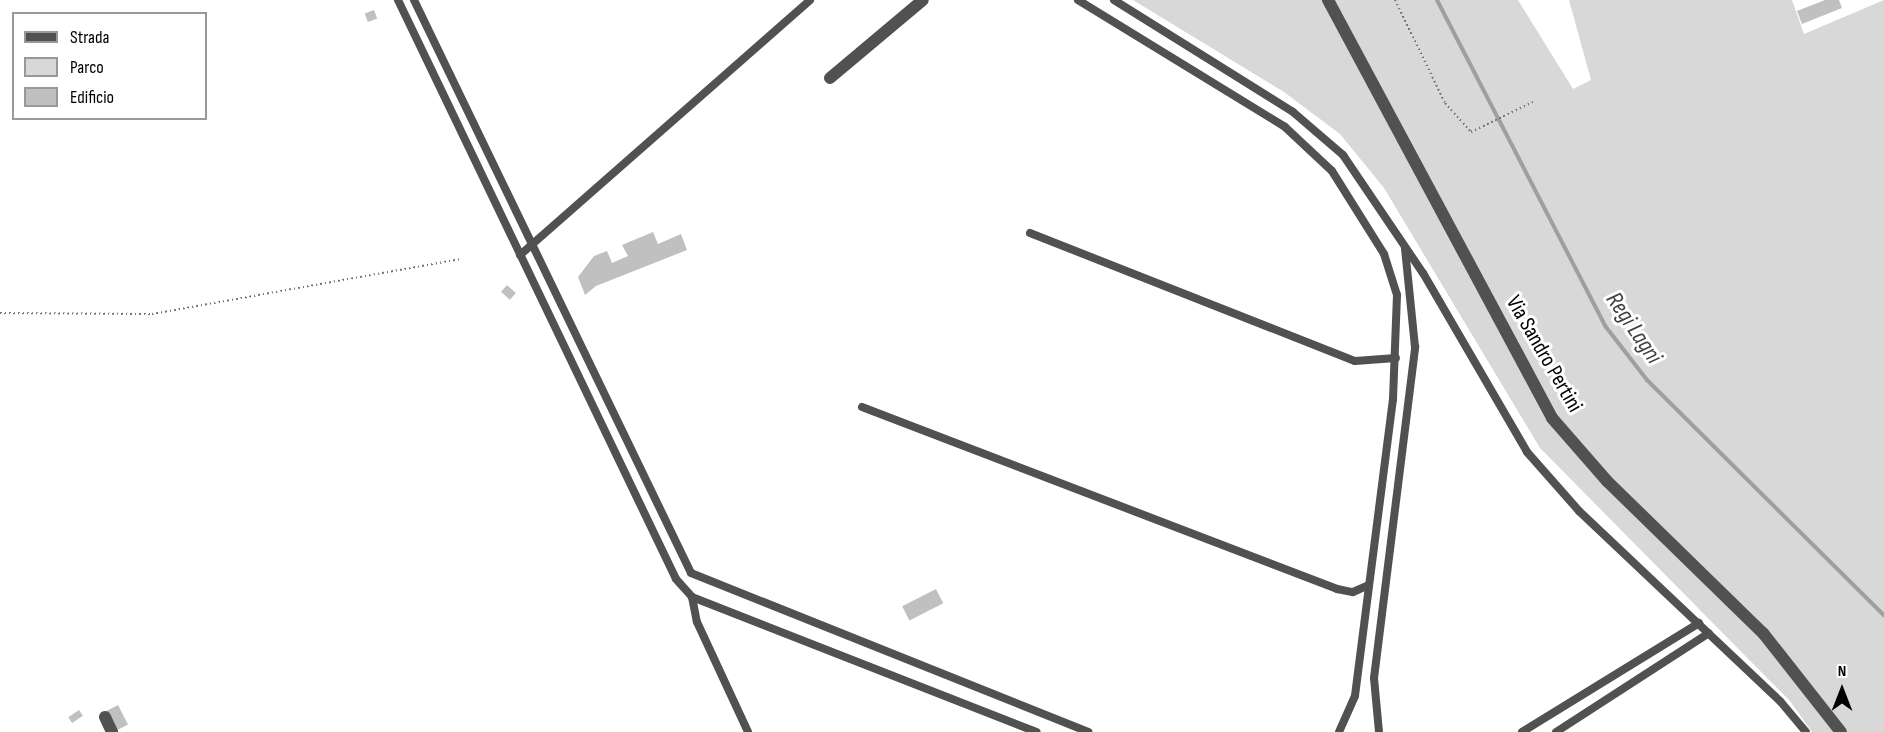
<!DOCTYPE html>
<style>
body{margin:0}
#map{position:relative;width:1884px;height:732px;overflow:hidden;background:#fff;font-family:"Sofia Sans Condensed",sans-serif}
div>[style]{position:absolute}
.green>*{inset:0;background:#d8d8d8}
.stream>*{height:4px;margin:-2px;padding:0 2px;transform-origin:2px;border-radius:2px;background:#9f9f9f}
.building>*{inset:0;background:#c0c0c0;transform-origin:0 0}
.path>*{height:2px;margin-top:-1px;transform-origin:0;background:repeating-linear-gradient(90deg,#737373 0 1.5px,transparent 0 4.5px)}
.lane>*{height:8px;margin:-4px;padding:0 4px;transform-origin:4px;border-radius:4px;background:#515151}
.street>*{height:12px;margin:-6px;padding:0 6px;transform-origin:6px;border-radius:6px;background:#515151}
span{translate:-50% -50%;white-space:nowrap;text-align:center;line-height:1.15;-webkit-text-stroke:6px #fff;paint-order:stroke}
.street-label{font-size:22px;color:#000}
.water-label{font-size:24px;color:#404040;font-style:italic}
.legend{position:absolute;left:12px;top:12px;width:195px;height:108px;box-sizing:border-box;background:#fff;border:2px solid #999;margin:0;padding:8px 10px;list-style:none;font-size:18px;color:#000}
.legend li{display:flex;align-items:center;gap:12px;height:30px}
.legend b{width:30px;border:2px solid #999}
.north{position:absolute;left:1812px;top:660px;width:60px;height:60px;-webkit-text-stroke:4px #fff;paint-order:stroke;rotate:0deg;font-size:16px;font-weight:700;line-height:24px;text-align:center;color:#000}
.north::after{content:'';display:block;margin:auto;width:21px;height:27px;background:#000;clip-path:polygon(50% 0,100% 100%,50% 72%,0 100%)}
</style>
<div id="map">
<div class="green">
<i style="clip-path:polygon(1133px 0,1518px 0,1573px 89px,1591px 80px,1569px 0,1792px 0,1804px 34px,1884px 0,1884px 732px,1812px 732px,1790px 701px,1540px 448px,1384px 188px,1340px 134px,1284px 92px)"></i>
</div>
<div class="stream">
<i style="left:1437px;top:0;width:368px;rotate:62.7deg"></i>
<i style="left:1606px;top:327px;width:67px;rotate:52.3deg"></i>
<i style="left:1647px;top:380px;width:334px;rotate:44.8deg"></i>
</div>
<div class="building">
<i style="clip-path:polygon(1825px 0,1839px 0,1842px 8px,1802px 24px,1797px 11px)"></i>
<i style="left:374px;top:10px;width:9px;height:10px;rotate:69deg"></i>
<i style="clip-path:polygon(653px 232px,658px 244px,681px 234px,687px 250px,596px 286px,585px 295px,578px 277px,594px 256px,607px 251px,612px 263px,628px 256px,622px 245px)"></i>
<i style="left:507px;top:285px;width:12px;height:9px;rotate:42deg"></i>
<i style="left:936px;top:589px;width:16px;height:38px;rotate:63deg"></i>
<i style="left:118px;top:705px;width:22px;height:13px;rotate:63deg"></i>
<i style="left:79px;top:710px;width:7px;height:13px;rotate:56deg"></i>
</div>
<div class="path">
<i style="left:1395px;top:0;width:114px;rotate:64.1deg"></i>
<i style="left:1445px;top:103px;width:39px;rotate:48deg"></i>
<i style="left:1471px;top:132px;width:69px;rotate:-25.8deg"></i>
<i style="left:0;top:313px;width:152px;rotate:0.4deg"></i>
<i style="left:152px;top:314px;width:314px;rotate:-10.1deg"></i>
</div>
<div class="lane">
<i style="left:398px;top:0;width:642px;rotate:64.35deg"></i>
<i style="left:676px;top:579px;width:24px;rotate:48deg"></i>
<i style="left:692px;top:597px;width:370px;rotate:21.4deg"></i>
<i style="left:414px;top:0;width:636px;rotate:64.2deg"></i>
<i style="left:691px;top:573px;width:428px;rotate:21.8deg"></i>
<i style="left:1078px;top:0;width:243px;rotate:31.5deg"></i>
<i style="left:1285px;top:127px;width:64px;rotate:43.1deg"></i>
<i style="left:1332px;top:171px;width:98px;rotate:57.9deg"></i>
<i style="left:1384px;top:254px;width:43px;rotate:72.4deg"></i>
<i style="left:1397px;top:295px;width:104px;rotate:92.2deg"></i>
<i style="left:1393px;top:399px;width:299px;rotate:97.3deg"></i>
<i style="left:1355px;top:696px;width:39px;rotate:114deg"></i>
<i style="left:1114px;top:0;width:211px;rotate:32deg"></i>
<i style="left:1293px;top:112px;width:66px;rotate:40.7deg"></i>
<i style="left:1343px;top:155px;width:143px;rotate:55.9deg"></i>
<i style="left:1423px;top:273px;width:207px;rotate:59.8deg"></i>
<i style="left:1527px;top:452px;width:79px;rotate:48.6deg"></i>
<i style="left:1579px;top:511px;width:277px;rotate:43.4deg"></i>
<i style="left:1780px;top:701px;width:40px;rotate:50deg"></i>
<i style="left:1030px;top:233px;width:349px;rotate:21.5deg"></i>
<i style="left:1355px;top:361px;width:41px;rotate:-4.2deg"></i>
<i style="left:520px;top:255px;width:386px;rotate:-41.3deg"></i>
<i style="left:862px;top:407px;width:509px;rotate:20.96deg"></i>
<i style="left:1337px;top:589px;width:16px;rotate:11deg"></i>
<i style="left:1353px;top:592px;width:17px;rotate:-24deg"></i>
<i style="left:692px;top:597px;width:25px;rotate:79deg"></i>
<i style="left:697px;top:622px;width:121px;rotate:65.1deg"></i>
<i style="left:1379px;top:732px;width:54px;rotate:-95.3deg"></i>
<i style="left:1374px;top:678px;width:334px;rotate:-82.9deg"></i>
<i style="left:1415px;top:347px;width:100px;rotate:-95.8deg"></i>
<i style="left:1522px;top:732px;width:208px;rotate:-31.6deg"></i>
<i style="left:1556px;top:732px;width:182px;rotate:-32.9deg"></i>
</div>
<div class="street">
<i style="left:1328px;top:0;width:474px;rotate:61.8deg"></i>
<i style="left:1552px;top:418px;width:84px;rotate:48.9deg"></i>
<i style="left:1607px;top:481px;width:218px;rotate:44.3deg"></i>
<i style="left:1763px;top:633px;width:126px;rotate:51.8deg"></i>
<i style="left:830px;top:78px;width:121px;rotate:-40deg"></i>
<i style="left:105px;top:717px;width:17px;rotate:65deg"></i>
</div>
<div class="street-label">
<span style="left:1544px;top:354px;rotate:60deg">Via Sandro Pertini</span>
</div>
<div class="water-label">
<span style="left:1634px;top:328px;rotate:56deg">Regi Lagni</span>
</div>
<ul class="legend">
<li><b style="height:8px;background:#515151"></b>Strada</li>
<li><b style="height:16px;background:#d8d8d8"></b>Parco</li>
<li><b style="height:16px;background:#c0c0c0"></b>Edificio</li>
</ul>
<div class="north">N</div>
</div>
